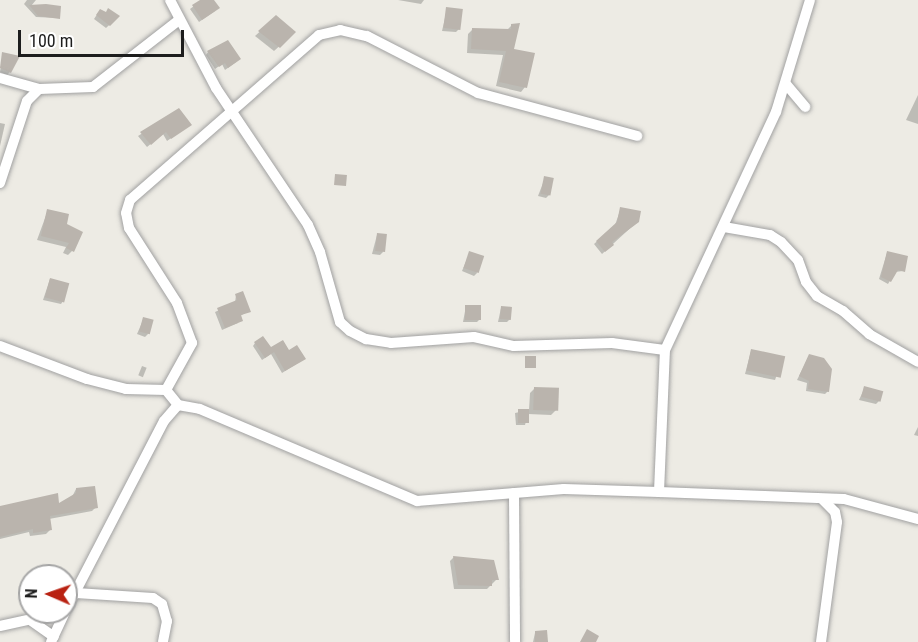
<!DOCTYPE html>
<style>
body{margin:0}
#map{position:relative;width:918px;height:642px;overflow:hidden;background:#edebe4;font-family:"Roboto Condensed",sans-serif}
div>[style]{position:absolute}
.shadow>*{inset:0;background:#0003;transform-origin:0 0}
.building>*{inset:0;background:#bab4ad;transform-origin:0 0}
.roads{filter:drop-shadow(0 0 2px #a1a1a1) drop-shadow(0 0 2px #a1a1a1)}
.minor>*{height:10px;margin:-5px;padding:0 5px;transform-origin:5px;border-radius:5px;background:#fff}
span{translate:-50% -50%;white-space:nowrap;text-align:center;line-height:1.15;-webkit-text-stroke:4.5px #fff;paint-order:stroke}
.north{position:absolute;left:18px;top:564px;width:60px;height:60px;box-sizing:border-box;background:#fff;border:2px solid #a5a5a5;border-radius:50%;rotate:272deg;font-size:16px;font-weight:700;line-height:24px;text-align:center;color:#1d1d1d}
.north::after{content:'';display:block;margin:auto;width:21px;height:27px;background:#b92212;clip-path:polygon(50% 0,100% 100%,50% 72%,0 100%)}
.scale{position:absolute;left:18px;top:30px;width:166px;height:27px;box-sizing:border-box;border:3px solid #1d1d1d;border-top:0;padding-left:8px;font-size:18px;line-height:21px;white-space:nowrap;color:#1d1d1d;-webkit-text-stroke:4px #fff;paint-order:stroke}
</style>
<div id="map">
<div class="shadow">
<i style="clip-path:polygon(27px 0,36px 0,31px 6px,59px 18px,36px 17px,24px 4px)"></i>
<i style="clip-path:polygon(202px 0,213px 0,215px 11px,199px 22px,190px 9px)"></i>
<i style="clip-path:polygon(398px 0,424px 0,421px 4px)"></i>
<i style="clip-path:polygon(447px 9px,459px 29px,456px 32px,442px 31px)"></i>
<i style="clip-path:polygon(98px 13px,118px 17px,106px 28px,94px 19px)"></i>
<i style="clip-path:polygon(276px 17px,294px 33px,274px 51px,255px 36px)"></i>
<i style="clip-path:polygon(512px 25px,512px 50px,525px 87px,521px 92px,496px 86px,503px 55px,467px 53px,468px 34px,473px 29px,507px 30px)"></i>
<i style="clip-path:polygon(208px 52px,236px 62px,225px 70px,222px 64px,215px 69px,206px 55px)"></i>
<i style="clip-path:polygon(3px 53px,10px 72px,7px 75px,0 72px)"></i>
<i style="clip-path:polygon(918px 95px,918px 124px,906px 120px)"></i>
<i style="clip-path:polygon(179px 110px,187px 127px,167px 141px,163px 134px,147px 147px,138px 136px)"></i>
<i style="clip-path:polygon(0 123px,5px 124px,0 146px)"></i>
<i style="clip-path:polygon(545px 178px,549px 195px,546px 198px,538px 196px)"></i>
<i style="clip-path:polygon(621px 208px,638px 221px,602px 254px,594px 244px,615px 225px)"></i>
<i style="clip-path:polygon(48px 210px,65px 224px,72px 251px,68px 255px,63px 253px,66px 247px,37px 240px)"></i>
<i style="clip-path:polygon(377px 235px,383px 252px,380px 255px,372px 254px)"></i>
<i style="clip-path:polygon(470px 252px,477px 273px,474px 276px,462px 271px)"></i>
<i style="clip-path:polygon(887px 253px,903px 271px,895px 272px,888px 284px,879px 279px)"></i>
<i style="clip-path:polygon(50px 279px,63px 301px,61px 304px,43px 300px)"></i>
<i style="clip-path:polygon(236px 295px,249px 311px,240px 316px,238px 323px,222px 330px,215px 312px,235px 303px)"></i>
<i style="clip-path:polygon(466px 306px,480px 319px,477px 322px,463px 322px)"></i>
<i style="clip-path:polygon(501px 308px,510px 319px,507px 322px,498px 322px)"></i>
<i style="clip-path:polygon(144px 318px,148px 334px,145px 337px,137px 334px)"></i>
<i style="clip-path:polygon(255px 343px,288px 352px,301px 361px,282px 373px,271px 354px,262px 360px,253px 346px)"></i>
<i style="clip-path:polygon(751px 351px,783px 357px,775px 380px,745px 374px)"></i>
<i style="clip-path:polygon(809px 356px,828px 391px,825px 394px,806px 391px,807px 383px,797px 380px)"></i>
<i style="left:142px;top:366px;width:5px;height:10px;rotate:22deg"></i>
<i style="clip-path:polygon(865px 387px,879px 401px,876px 404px,859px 400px)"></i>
<i style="clip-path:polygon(535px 388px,556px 410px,551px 415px,528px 414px,525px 425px,516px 425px,515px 413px,529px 410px,530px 393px)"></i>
<i style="clip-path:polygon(918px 427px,918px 436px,914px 435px)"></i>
<i style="clip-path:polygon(76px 489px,96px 507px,92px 511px,49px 519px,50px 530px,46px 534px,30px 536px,29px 532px,0 539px,0 508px,58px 505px,72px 497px)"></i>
<i style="clip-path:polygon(454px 557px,497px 579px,487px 589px,454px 589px,450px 561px)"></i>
<i style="clip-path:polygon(535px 633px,547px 642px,533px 642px)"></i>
</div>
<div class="building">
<i style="clip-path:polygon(200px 0,214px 0,220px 8px,202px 20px,192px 5px)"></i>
<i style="clip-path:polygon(46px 4px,61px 6px,60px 19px,38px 16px,29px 5px)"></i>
<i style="left:446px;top:7px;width:17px;height:21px;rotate:7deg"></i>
<i style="clip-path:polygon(108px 8px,120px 16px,110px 26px,96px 15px,100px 9px,106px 12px)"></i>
<i style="clip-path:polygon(276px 15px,296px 32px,280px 48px,258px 31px)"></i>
<i style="clip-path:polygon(520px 23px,514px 49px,535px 53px,527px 88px,499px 82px,506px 51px,471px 49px,472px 28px,511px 29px,511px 24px)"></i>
<i style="clip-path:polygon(228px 40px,241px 59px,228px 68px,225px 63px,219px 67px,207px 51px)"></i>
<i style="clip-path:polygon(2px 52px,20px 56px,11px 73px,0 68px)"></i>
<i style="clip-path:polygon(179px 108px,192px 125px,171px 139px,166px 132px,151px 145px,140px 132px)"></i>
<i style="left:335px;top:174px;width:12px;height:11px;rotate:5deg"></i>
<i style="left:544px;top:176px;width:10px;height:18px;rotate:11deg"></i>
<i style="clip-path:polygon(620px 207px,641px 211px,639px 222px,612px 242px,614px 245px,605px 252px,596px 241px,617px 222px)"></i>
<i style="clip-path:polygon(47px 209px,69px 214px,67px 224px,83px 232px,74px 252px,66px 248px,69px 243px,41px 236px)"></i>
<i style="left:377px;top:233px;width:10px;height:18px;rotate:6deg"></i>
<i style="left:469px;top:251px;width:16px;height:18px;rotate:18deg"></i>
<i style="clip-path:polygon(887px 251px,908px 256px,905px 272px,898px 270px,891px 282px,881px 277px)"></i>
<i style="left:50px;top:278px;width:20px;height:20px;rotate:15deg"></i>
<i style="clip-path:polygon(243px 291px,251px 312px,241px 315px,243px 321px,225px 328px,217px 308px,237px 300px,235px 294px)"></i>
<i style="left:465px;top:305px;width:16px;height:15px"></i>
<i style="left:501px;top:306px;width:11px;height:13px;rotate:5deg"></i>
<i style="left:143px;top:317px;width:11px;height:15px;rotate:15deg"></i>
<i style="clip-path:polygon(263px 336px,271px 347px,283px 340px,289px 350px,297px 345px,306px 359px,285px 371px,274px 352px,265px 358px,254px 342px)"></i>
<i style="left:751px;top:349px;width:35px;height:22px;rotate:12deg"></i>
<i style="clip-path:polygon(809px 354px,824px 358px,832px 369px,829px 392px,808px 389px,809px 381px,799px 376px)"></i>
<i style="left:525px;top:356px;width:11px;height:12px"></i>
<i style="left:864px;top:386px;width:20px;height:11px;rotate:15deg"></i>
<i style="left:534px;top:387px;width:25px;height:23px;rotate:2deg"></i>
<i style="left:518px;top:409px;width:11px;height:14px"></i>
<i style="clip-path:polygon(95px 486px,98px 508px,50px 516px,52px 530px,33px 533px,33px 529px,0 537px,0 506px,58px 493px,59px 503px,76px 493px,76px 488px)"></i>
<i style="clip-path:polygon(453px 556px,494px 560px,499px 580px,492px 580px,492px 586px,458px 585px)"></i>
<i style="clip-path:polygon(587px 629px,599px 636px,596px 642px,580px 642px)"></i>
<i style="clip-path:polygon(547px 630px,548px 642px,535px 642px,535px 631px)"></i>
</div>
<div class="roads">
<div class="minor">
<i style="left:170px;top:0;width:99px;rotate:62.4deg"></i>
<i style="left:216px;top:88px;width:165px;rotate:56.1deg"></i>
<i style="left:308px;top:225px;width:30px;rotate:66deg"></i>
<i style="left:320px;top:252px;width:73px;rotate:74.1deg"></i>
<i style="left:340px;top:322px;width:13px;rotate:42deg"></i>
<i style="left:350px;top:331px;width:18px;rotate:27deg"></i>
<i style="left:366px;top:339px;width:25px;rotate:9deg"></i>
<i style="left:391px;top:343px;width:83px;rotate:-4.1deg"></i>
<i style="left:474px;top:337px;width:41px;rotate:12.7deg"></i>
<i style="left:514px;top:346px;width:98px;rotate:-1.8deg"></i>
<i style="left:612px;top:343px;width:53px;rotate:7.5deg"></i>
<i style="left:0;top:78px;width:41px;rotate:15.8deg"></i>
<i style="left:39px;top:89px;width:54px;rotate:-2.1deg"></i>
<i style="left:93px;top:87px;width:109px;rotate:-37.9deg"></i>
<i style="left:786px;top:84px;width:30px;rotate:50deg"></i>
<i style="left:0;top:183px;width:86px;rotate:-71.8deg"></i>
<i style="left:27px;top:101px;width:17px;rotate:-45deg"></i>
<i style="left:724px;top:227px;width:47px;rotate:9.9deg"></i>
<i style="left:770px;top:235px;width:13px;rotate:32deg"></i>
<i style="left:781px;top:242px;width:25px;rotate:47deg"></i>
<i style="left:798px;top:260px;width:23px;rotate:70deg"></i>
<i style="left:806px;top:282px;width:18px;rotate:52deg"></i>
<i style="left:817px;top:296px;width:30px;rotate:30deg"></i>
<i style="left:843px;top:311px;width:35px;rotate:41deg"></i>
<i style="left:869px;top:334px;width:56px;rotate:29.7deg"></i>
<i style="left:0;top:346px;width:93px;rotate:20.8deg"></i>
<i style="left:87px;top:379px;width:40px;rotate:14.4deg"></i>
<i style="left:126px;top:389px;width:40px;rotate:1.4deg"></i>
<i style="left:166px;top:390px;width:19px;rotate:51deg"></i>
<i style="left:166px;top:390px;width:54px;rotate:-61deg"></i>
<i style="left:192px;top:343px;width:43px;rotate:-110.6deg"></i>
<i style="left:177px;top:303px;width:89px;rotate:-122.6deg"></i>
<i style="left:129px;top:228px;width:15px;rotate:-101deg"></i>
<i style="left:126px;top:213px;width:14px;rotate:-73deg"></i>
<i style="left:130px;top:200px;width:251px;rotate:-41.1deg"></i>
<i style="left:319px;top:35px;width:22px;rotate:-13deg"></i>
<i style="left:340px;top:30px;width:28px;rotate:13deg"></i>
<i style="left:367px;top:36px;width:125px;rotate:27.2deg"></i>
<i style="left:478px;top:93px;width:165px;rotate:15.1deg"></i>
<i style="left:659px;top:492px;width:142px;rotate:-87.6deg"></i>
<i style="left:665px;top:350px;width:263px;rotate:-65deg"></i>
<i style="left:776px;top:112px;width:117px;rotate:-73.1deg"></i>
<i style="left:514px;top:493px;width:149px;rotate:89.6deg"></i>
<i style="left:76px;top:593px;width:77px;rotate:3.7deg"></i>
<i style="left:153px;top:598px;width:11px;rotate:34deg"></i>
<i style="left:162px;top:604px;width:18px;rotate:74deg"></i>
<i style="left:167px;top:621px;width:21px;rotate:101deg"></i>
<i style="left:66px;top:610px;width:213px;rotate:-62.6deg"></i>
<i style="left:164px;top:421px;width:21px;rotate:-49deg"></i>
<i style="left:178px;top:405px;width:22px;rotate:10deg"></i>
<i style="left:200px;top:409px;width:236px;rotate:23deg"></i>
<i style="left:417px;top:501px;width:147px;rotate:-4.7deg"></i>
<i style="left:564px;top:489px;width:95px;rotate:1.8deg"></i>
<i style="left:659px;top:492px;width:185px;rotate:2.2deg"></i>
<i style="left:844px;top:499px;width:77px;rotate:15.1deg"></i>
<i style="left:30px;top:620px;width:29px;rotate:35deg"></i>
<i style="left:0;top:626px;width:66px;rotate:-12.3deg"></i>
<i style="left:51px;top:642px;width:33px;rotate:-65deg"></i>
<i style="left:821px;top:642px;width:121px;rotate:-82.4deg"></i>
<i style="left:837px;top:522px;width:10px;rotate:-101deg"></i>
<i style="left:835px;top:512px;width:18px;rotate:-135deg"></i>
</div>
</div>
<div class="north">N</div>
<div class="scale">100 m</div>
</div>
